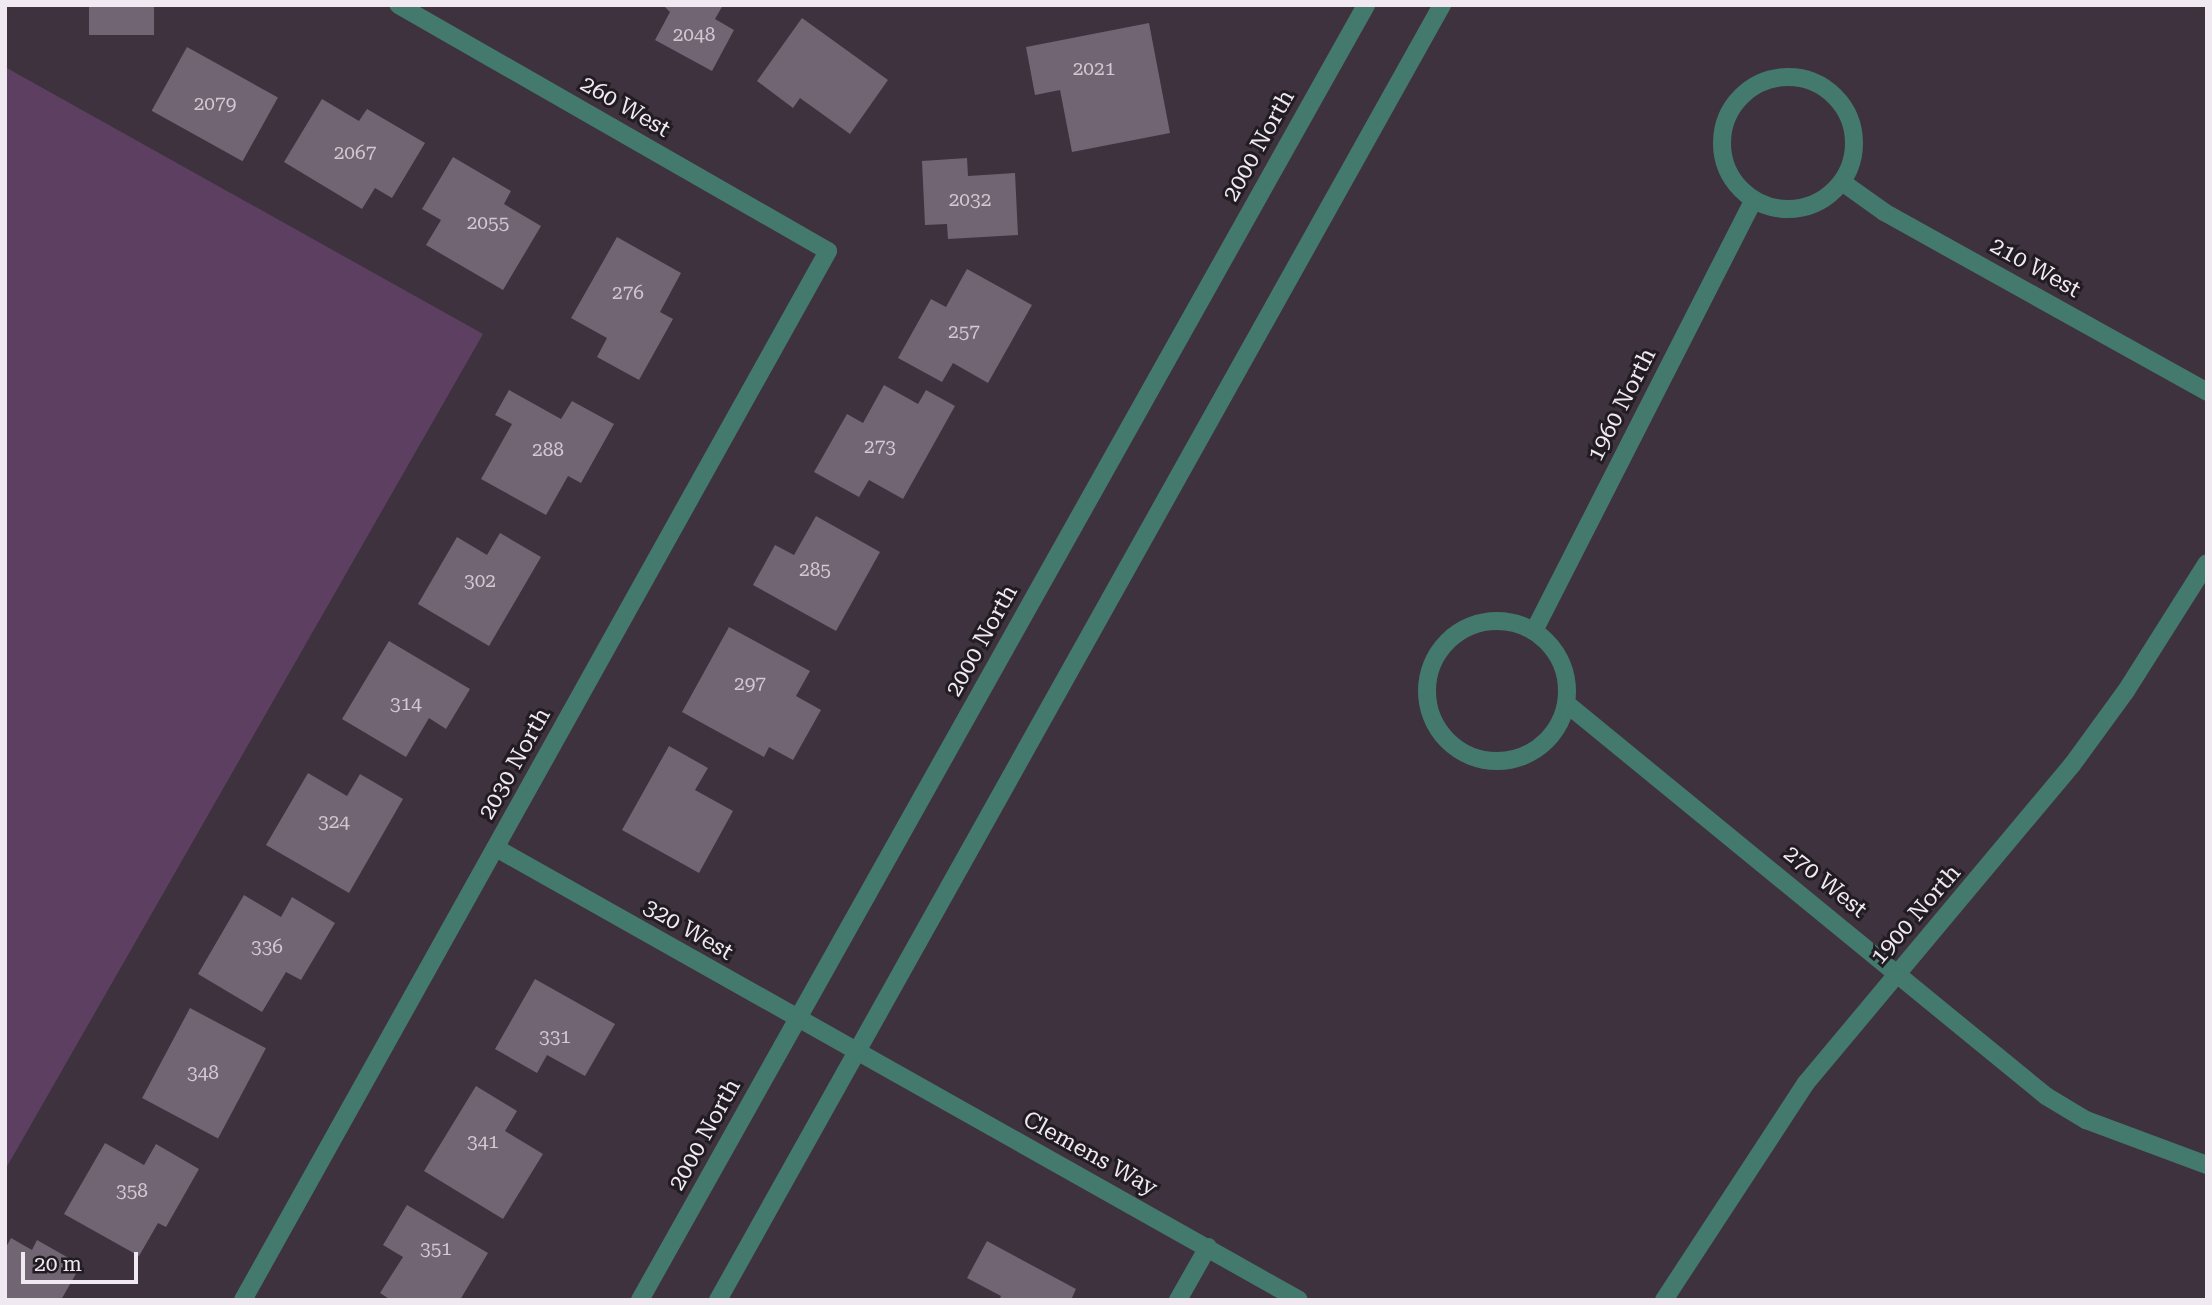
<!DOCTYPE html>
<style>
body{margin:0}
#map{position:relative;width:2212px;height:1305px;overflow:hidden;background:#3e323f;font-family:"Roboto Serif",serif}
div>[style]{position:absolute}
.green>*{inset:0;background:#5d4061}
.building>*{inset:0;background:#716473;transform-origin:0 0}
.minor>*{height:18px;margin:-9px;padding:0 9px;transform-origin:9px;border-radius:9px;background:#44796e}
.minor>.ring{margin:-9px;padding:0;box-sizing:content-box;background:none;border:18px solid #44796e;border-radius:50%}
.tertiary>*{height:18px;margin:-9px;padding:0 9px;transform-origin:9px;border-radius:9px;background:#44796e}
span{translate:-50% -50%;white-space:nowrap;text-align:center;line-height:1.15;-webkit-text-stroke:6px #211c22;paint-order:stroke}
.number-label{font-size:19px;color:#d1c8d2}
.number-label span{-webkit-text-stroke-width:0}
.street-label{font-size:23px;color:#f1e9f2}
.frame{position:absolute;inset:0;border:7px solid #f1e9f2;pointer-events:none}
.scale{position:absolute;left:21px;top:1252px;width:117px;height:32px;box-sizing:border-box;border:4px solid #f1e9f2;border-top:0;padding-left:9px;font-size:21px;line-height:24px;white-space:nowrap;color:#f1e9f2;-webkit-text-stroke:5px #211c22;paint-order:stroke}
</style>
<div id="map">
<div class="green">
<i style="clip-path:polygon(5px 67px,483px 334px,5px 1170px)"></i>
</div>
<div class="building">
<i style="left:89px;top:5px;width:65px;height:30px"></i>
<i style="clip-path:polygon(663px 5px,723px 5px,715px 19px,734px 30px,712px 71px,655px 40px,670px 12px)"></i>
<i style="clip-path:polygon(802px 18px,888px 80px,850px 134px,800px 98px,793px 108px,757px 81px)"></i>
<i style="clip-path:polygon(1149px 23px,1170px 133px,1072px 152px,1060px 90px,1035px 95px,1026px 47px)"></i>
<i style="left:187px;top:47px;width:104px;height:73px;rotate:29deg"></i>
<i style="clip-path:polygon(322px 99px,359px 121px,367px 109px,425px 143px,392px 198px,375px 188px,362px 209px,284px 162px)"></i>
<i style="clip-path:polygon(453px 157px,511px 191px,504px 204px,541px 226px,503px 290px,426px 245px,441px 220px,422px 209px)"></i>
<i style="clip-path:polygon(967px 158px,968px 176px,1015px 173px,1018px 235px,948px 239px,947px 224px,925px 225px,922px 161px)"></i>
<i style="clip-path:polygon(617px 237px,681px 273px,660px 312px,673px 319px,639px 380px,597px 357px,607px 338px,571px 318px)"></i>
<i style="clip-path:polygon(967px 269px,1032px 305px,988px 383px,953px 363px,942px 382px,898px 358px,931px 299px,946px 307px)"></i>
<i style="clip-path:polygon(884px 385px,918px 404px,926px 390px,955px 406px,903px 499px,869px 480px,859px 497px,814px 472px,847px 414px,863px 423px)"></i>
<i style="clip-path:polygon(509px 390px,561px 419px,572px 401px,614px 424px,581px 483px,568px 476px,546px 515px,481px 479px,512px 424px,495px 415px)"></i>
<i style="clip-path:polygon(816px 516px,880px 552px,836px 631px,753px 585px,775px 545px,794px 555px)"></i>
<i style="clip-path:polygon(500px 533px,541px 557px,489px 646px,418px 604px,457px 537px,487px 555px)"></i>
<i style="clip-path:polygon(729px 627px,810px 671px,796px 696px,821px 710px,793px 760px,769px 747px,764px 757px,682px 712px)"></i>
<i style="clip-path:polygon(389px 641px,470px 689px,446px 729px,429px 718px,406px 757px,342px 719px)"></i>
<i style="clip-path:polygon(669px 746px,708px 768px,695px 790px,733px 811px,699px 873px,622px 830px)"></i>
<i style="clip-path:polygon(308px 773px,347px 796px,360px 774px,403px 799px,349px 893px,266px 845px)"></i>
<i style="clip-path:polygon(244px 895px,281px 917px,292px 897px,335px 923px,301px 980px,286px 972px,262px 1012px,198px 974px)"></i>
<i style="clip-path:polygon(535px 979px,615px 1024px,585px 1076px,547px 1055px,537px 1073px,495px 1049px)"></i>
<i style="left:190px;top:1008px;width:86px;height:102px;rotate:28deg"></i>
<i style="clip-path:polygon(476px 1086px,517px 1111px,505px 1131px,543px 1154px,503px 1219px,424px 1171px)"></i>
<i style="clip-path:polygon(105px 1143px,144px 1165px,156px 1144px,199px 1169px,166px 1227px,158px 1223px,139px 1256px,64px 1214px)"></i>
<i style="clip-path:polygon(407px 1205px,488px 1253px,460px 1300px,391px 1300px,380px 1293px,403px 1257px,383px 1245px)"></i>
<i style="clip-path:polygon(11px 1238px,32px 1250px,37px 1240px,81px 1265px,61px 1300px,5px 1300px,5px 1249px)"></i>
<i style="clip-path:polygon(987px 1241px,1076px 1289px,1071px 1300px,999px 1300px,1001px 1296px,967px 1278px)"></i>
</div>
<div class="minor">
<i class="ring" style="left:1722px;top:77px;width:114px;height:114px"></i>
<i style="left:1842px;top:182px;width:52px;rotate:35.5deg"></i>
<i style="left:1884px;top:212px;width:370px;rotate:29.1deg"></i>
<i class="ring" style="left:1427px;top:621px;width:122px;height:122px"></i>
<i style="left:1534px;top:631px;width:483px;rotate:-63deg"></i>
<i style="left:1567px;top:704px;width:619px;rotate:39.3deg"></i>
<i style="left:2046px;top:1096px;width:47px;rotate:31deg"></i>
<i style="left:2086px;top:1120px;width:129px;rotate:20.4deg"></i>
<i style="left:496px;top:848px;width:921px;rotate:29.37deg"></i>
<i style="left:243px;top:1300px;width:1201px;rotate:-60.85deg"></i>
<i style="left:828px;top:251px;width:495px;rotate:-150.2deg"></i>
<i style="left:1178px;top:1300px;width:61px;rotate:-60.5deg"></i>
<i style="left:1664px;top:1300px;width:259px;rotate:-56.8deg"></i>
<i style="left:1806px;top:1083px;width:415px;rotate:-50.1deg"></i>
<i style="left:2072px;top:765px;width:92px;rotate:-53.9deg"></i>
<i style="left:2126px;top:691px;width:151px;rotate:-57.7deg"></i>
</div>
<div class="tertiary">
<i style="left:640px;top:1300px;width:1485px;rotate:-60.72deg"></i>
<i style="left:718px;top:1300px;width:1484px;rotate:-60.79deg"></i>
</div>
<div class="number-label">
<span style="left:694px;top:35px">2048</span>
<span style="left:1094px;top:69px">2021</span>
<span style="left:215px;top:104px">2079</span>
<span style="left:355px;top:153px">2067</span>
<span style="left:970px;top:200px">2032</span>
<span style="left:488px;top:223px">2055</span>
<span style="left:628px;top:293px">276</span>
<span style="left:964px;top:332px">257</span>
<span style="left:880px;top:447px">273</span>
<span style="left:548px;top:450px">288</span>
<span style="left:815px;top:570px">285</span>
<span style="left:480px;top:581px">302</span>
<span style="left:750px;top:684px">297</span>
<span style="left:406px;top:704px">314</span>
<span style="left:334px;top:822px">324</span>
<span style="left:267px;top:947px">336</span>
<span style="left:555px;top:1037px">331</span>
<span style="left:203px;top:1073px">348</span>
<span style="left:483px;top:1142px">341</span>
<span style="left:132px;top:1191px">358</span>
<span style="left:436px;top:1249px">351</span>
</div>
<div class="street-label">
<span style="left:625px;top:107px;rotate:30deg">260 West</span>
<span style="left:1259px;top:146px;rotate:-61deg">2000 North</span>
<span style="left:2035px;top:268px;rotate:29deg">210 West</span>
<span style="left:1622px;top:405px;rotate:-63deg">1960 North</span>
<span style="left:982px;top:641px;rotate:-61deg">2000 North</span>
<span style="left:515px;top:764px;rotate:-61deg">2030 North</span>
<span style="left:1825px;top:882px;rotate:39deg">270 West</span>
<span style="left:1916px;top:915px;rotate:-49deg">1900 North</span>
<span style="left:688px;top:930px;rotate:30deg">320 West</span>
<span style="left:705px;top:1135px;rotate:-61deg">2000 North</span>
<span style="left:1090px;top:1154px;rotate:29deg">Clemens Way</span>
</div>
<div class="frame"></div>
<div class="scale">20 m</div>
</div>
